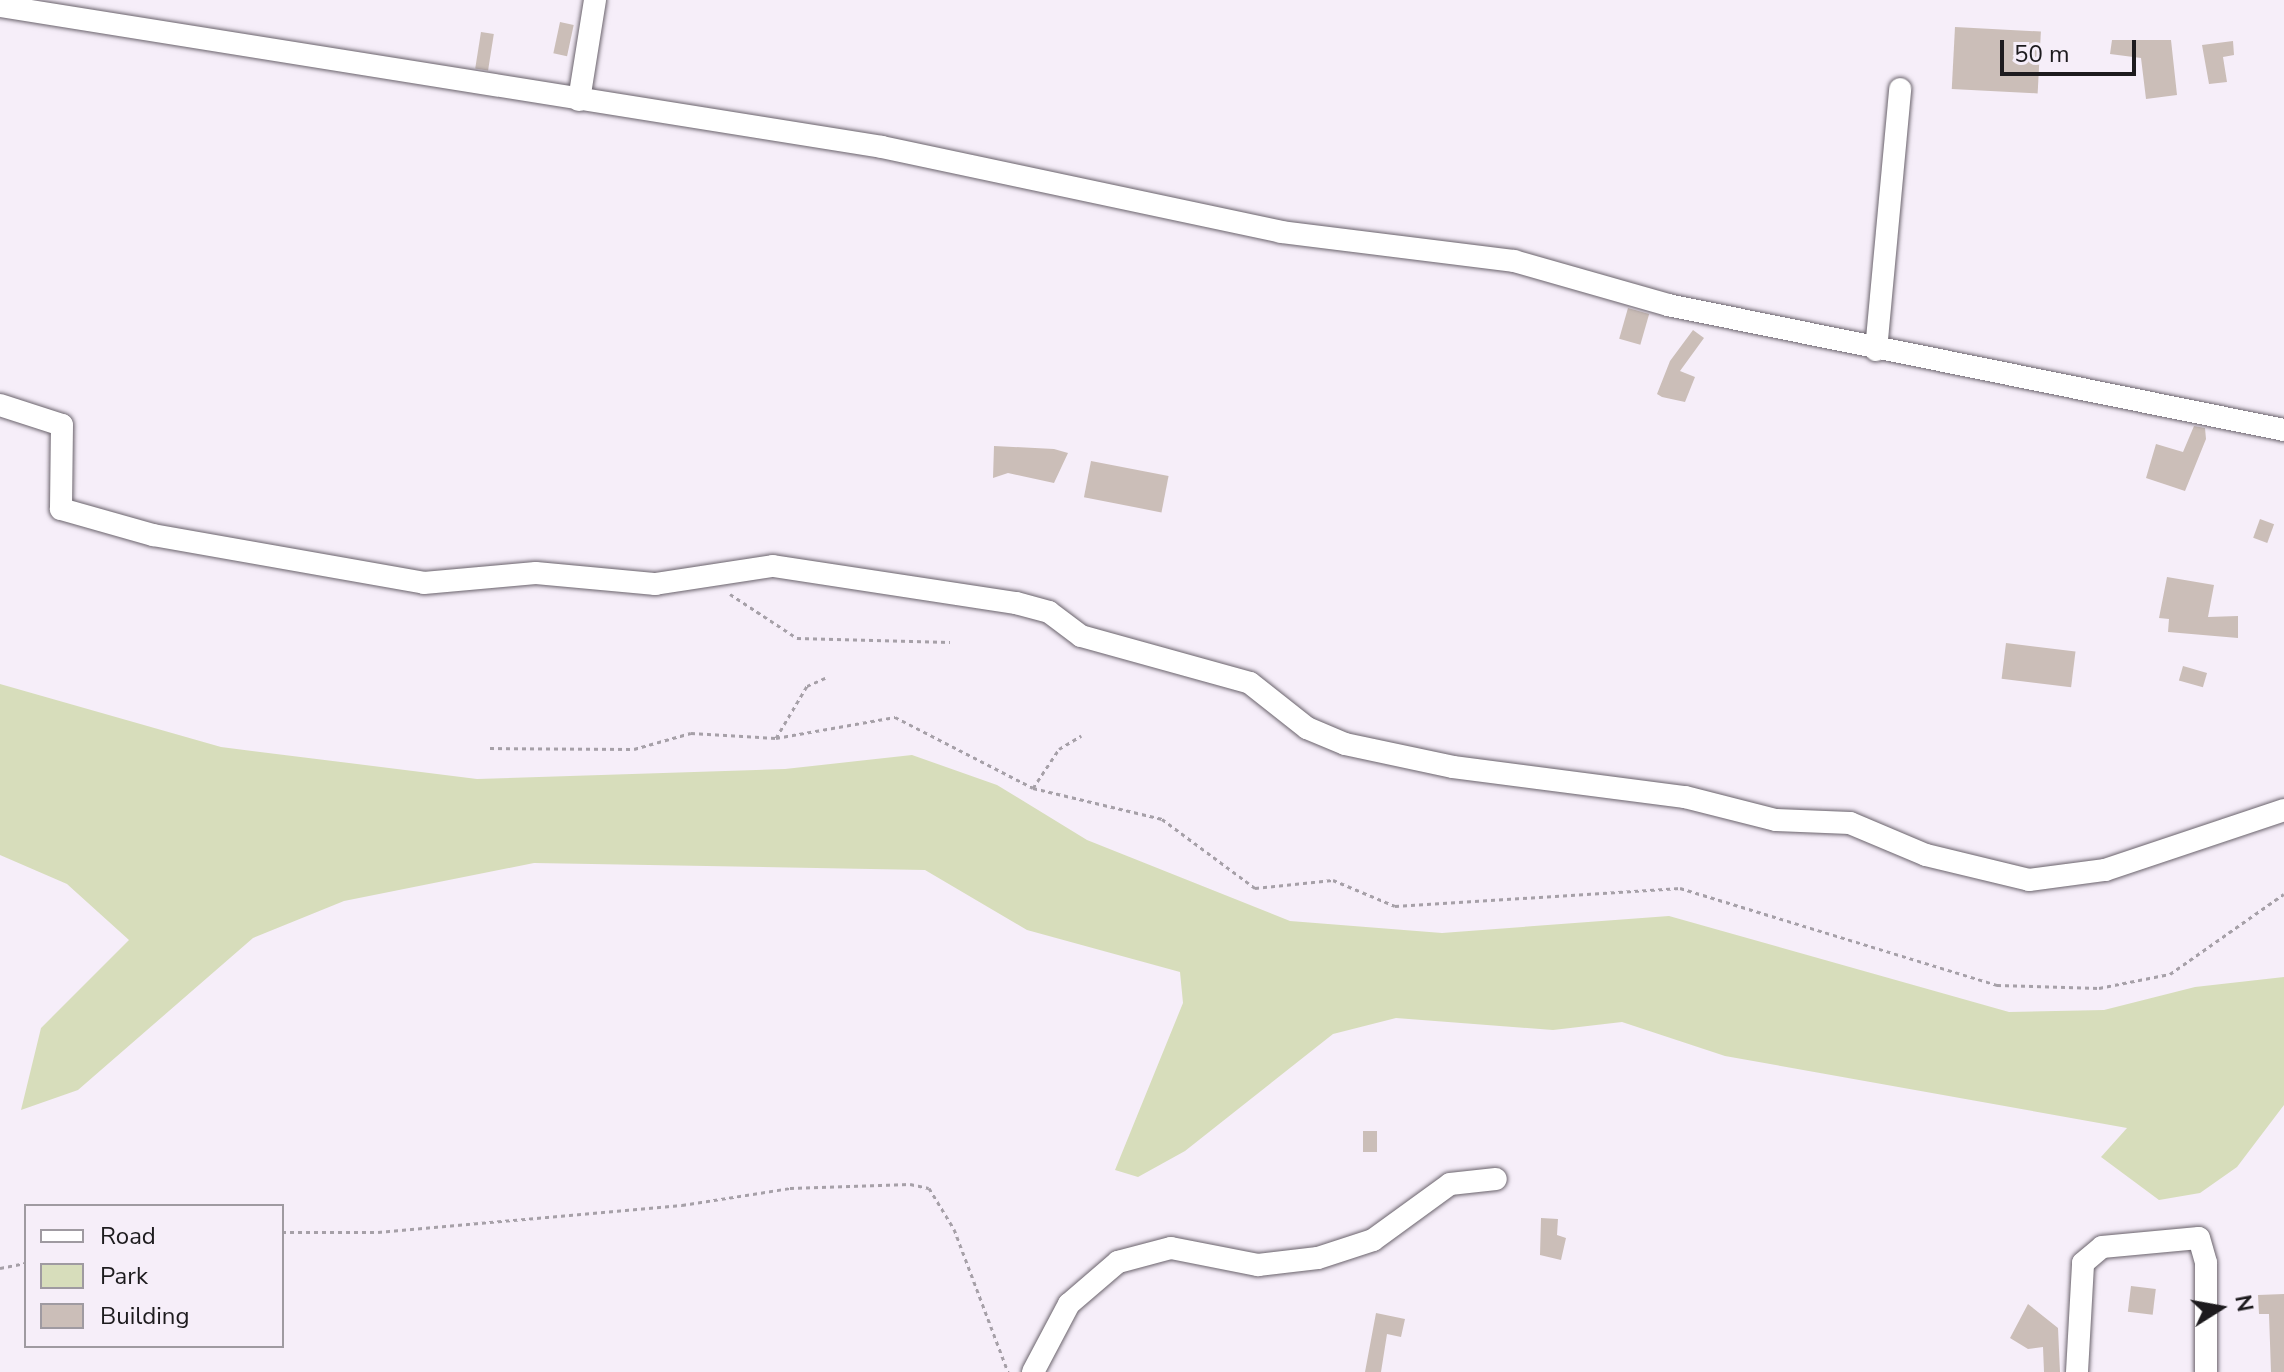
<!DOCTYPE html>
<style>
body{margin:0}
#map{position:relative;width:2284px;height:1372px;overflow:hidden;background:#f6eef9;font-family:"Nunito Sans",sans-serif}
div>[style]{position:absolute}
.green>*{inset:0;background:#d7ddbb}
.building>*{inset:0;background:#cbbeb8;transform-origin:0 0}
.path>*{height:3px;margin-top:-1.5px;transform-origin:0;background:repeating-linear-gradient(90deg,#a6a0a8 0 4px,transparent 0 8px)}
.roads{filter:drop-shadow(0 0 2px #6a636c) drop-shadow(0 0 2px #6a636c)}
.minor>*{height:22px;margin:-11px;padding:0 11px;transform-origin:11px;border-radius:11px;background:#fff}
span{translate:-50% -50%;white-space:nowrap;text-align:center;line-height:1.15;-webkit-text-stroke:6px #f6eef9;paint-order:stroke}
.legend{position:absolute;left:24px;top:1204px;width:260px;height:144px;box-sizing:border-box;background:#f6eef9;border:2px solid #9f9aa1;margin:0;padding:10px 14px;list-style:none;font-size:24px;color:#1d1b1e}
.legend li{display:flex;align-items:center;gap:16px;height:40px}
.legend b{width:40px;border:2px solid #9f9aa1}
.north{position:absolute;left:2180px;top:1268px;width:80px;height:80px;-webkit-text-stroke:6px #f6eef9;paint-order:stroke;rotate:79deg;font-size:22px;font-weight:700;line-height:32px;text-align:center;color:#1d1b1e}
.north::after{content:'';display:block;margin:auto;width:28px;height:36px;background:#1d1b1e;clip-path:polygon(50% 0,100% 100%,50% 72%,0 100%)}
.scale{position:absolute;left:2000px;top:40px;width:136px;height:36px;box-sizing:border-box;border:4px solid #1d1b1e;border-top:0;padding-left:10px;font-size:24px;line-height:28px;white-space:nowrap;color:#1d1b1e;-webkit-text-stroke:6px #f6eef9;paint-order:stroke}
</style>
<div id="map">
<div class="green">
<i style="clip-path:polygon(0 684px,221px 747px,477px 779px,785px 769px,912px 755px,997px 785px,1087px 840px,1290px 921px,1442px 933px,1669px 916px,2009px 1012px,2104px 1010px,2195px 987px,2284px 977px,2284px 1105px,2237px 1167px,2200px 1193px,2159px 1200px,2101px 1157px,2127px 1128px,1725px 1056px,1622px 1022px,1553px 1030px,1396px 1018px,1333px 1034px,1185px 1151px,1138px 1177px,1115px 1170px,1183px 1003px,1180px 972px,1027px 930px,925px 870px,534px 863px,344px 901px,253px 938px,78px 1090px,21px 1110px,41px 1028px,129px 940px,67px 884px,0 855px)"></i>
</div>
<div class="building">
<i style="left:560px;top:22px;width:14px;height:32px;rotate:12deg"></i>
<i style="left:1955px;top:27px;width:86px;height:62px;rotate:3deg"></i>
<i style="left:481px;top:32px;width:13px;height:37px;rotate:9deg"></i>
<i style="clip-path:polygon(2112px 40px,2171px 40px,2177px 95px,2146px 99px,2141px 58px,2110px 54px)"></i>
<i style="clip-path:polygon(2233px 41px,2234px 55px,2223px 57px,2227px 82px,2209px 84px,2202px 45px)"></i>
<i style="left:1628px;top:308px;width:22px;height:32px;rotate:16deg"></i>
<i style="clip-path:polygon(1693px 330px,1704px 338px,1680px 371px,1695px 377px,1685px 402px,1662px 397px,1657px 394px,1670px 361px)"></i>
<i style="clip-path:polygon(2194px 426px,2205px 428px,2206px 439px,2185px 491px,2146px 478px,2156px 444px,2183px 452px)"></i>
<i style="clip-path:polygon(994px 446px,1054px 449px,1068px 453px,1054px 483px,1008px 473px,993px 478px)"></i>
<i style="left:1091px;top:461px;width:79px;height:37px;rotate:11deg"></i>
<i style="left:2260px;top:519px;width:15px;height:20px;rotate:20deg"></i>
<i style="clip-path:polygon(2167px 577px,2214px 585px,2208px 617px,2238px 616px,2238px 638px,2168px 632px,2169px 619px,2159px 618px)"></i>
<i style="left:2006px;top:643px;width:70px;height:36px;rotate:7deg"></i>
<i style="left:2183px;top:666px;width:25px;height:15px;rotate:16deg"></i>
<i style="left:1363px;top:1131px;width:14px;height:21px"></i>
<i style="clip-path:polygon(1541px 1218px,1558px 1219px,1557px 1235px,1566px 1238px,1561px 1260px,1540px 1255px)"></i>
<i style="left:2131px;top:1286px;width:25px;height:26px;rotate:7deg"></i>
<i style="clip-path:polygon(2284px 1294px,2284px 1372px,2271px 1372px,2269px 1314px,2259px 1314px,2258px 1295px)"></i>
<i style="clip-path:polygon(2028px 1304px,2058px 1328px,2060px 1372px,2044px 1372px,2043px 1347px,2028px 1349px,2010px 1338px)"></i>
<i style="clip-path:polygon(1376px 1313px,1405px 1319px,1401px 1337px,1387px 1334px,1381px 1372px,1365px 1372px)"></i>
</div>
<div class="path">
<i style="left:730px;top:594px;width:80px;rotate:33.3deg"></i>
<i style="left:797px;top:638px;width:153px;rotate:1.5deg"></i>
<i style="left:776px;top:738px;width:61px;rotate:-59.2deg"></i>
<i style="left:807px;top:686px;width:20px;rotate:-24deg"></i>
<i style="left:490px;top:748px;width:144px;rotate:0.4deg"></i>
<i style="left:634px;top:749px;width:59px;rotate:-15.7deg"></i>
<i style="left:691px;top:733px;width:85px;rotate:3.4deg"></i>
<i style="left:776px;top:738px;width:121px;rotate:-10deg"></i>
<i style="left:895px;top:717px;width:155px;rotate:27.2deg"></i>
<i style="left:1033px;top:788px;width:133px;rotate:13.5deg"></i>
<i style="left:1162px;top:819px;width:116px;rotate:36.6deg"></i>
<i style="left:1255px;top:888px;width:78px;rotate:-5.9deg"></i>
<i style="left:1333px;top:880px;width:67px;rotate:22.8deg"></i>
<i style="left:1395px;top:906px;width:286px;rotate:-3.6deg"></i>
<i style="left:1680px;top:888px;width:332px;rotate:17deg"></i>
<i style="left:1997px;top:985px;width:102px;rotate:1.7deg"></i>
<i style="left:2099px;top:988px;width:72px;rotate:-11.2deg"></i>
<i style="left:2170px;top:974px;width:139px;rotate:-35.1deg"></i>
<i style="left:1033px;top:788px;width:47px;rotate:-56.3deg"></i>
<i style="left:1059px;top:749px;width:26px;rotate:-31deg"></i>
<i style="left:282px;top:1232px;width:96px"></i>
<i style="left:378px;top:1232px;width:305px;rotate:-5.1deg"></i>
<i style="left:682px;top:1205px;width:109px;rotate:-8.9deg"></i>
<i style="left:790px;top:1188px;width:120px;rotate:-1.9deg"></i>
<i style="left:910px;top:1184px;width:19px;rotate:12deg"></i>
<i style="left:929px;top:1188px;width:48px;rotate:58.6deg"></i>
<i style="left:954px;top:1229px;width:153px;rotate:69.3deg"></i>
<i style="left:0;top:1268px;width:26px;rotate:-11deg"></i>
</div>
<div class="roads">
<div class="minor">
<i style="left:0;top:6px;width:893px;rotate:9.08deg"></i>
<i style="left:882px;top:147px;width:408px;rotate:12deg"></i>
<i style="left:1281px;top:232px;width:235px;rotate:7.1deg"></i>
<i style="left:1514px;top:261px;width:160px;rotate:15.9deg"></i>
<i style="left:1668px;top:305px;width:629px;rotate:11.47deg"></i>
<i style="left:579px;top:100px;width:101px;rotate:-80.9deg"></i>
<i style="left:1876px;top:350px;width:262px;rotate:-84.7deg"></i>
<i style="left:0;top:405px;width:65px;rotate:17.9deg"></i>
<i style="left:62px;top:425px;width:84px;rotate:90.7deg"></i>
<i style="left:61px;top:509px;width:96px;rotate:15.8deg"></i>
<i style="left:153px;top:535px;width:275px;rotate:10deg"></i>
<i style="left:424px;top:583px;width:112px;rotate:-5.1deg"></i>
<i style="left:536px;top:573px;width:120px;rotate:5.3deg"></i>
<i style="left:655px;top:584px;width:119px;rotate:-8.7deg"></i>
<i style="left:773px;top:566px;width:246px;rotate:8.7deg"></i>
<i style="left:1016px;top:603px;width:34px;rotate:15deg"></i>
<i style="left:1049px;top:612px;width:40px;rotate:37deg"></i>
<i style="left:1081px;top:636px;width:175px;rotate:15.5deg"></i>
<i style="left:1250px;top:683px;width:73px;rotate:38.3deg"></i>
<i style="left:1307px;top:728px;width:41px;rotate:22.8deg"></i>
<i style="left:1345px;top:744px;width:110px;rotate:12deg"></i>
<i style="left:1453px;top:767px;width:234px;rotate:7.4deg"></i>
<i style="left:1685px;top:797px;width:94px;rotate:14.2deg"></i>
<i style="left:1776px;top:820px;width:74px;rotate:2.3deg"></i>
<i style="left:1850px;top:823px;width:82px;rotate:22.8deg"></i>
<i style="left:1926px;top:855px;width:106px;rotate:13.6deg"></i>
<i style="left:2029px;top:880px;width:77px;rotate:-7.5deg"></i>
<i style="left:2105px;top:870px;width:189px;rotate:-18.5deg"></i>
<i style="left:1033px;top:1372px;width:77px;rotate:-62.1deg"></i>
<i style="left:1069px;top:1304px;width:65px;rotate:-40.6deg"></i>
<i style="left:1118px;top:1262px;width:55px;rotate:-14.8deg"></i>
<i style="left:1171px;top:1248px;width:89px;rotate:11.1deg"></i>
<i style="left:1258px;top:1265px;width:60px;rotate:-6.7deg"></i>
<i style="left:1318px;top:1258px;width:58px;rotate:-18.1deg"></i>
<i style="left:1373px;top:1240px;width:95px;rotate:-36deg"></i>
<i style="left:1450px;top:1184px;width:46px;rotate:-6.2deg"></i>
<i style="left:2077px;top:1372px;width:109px;rotate:-86.8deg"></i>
<i style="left:2083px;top:1263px;width:25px;rotate:-40deg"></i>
<i style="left:2102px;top:1247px;width:97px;rotate:-5.3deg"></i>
<i style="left:2199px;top:1238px;width:26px;rotate:74deg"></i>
<i style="left:2206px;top:1263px;width:109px;rotate:90deg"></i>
</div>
</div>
<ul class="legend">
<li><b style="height:10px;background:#fff"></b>Road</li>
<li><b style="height:22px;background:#d7ddbb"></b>Park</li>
<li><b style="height:22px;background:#cbbeb8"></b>Building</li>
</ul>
<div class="north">N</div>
<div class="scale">50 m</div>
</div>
